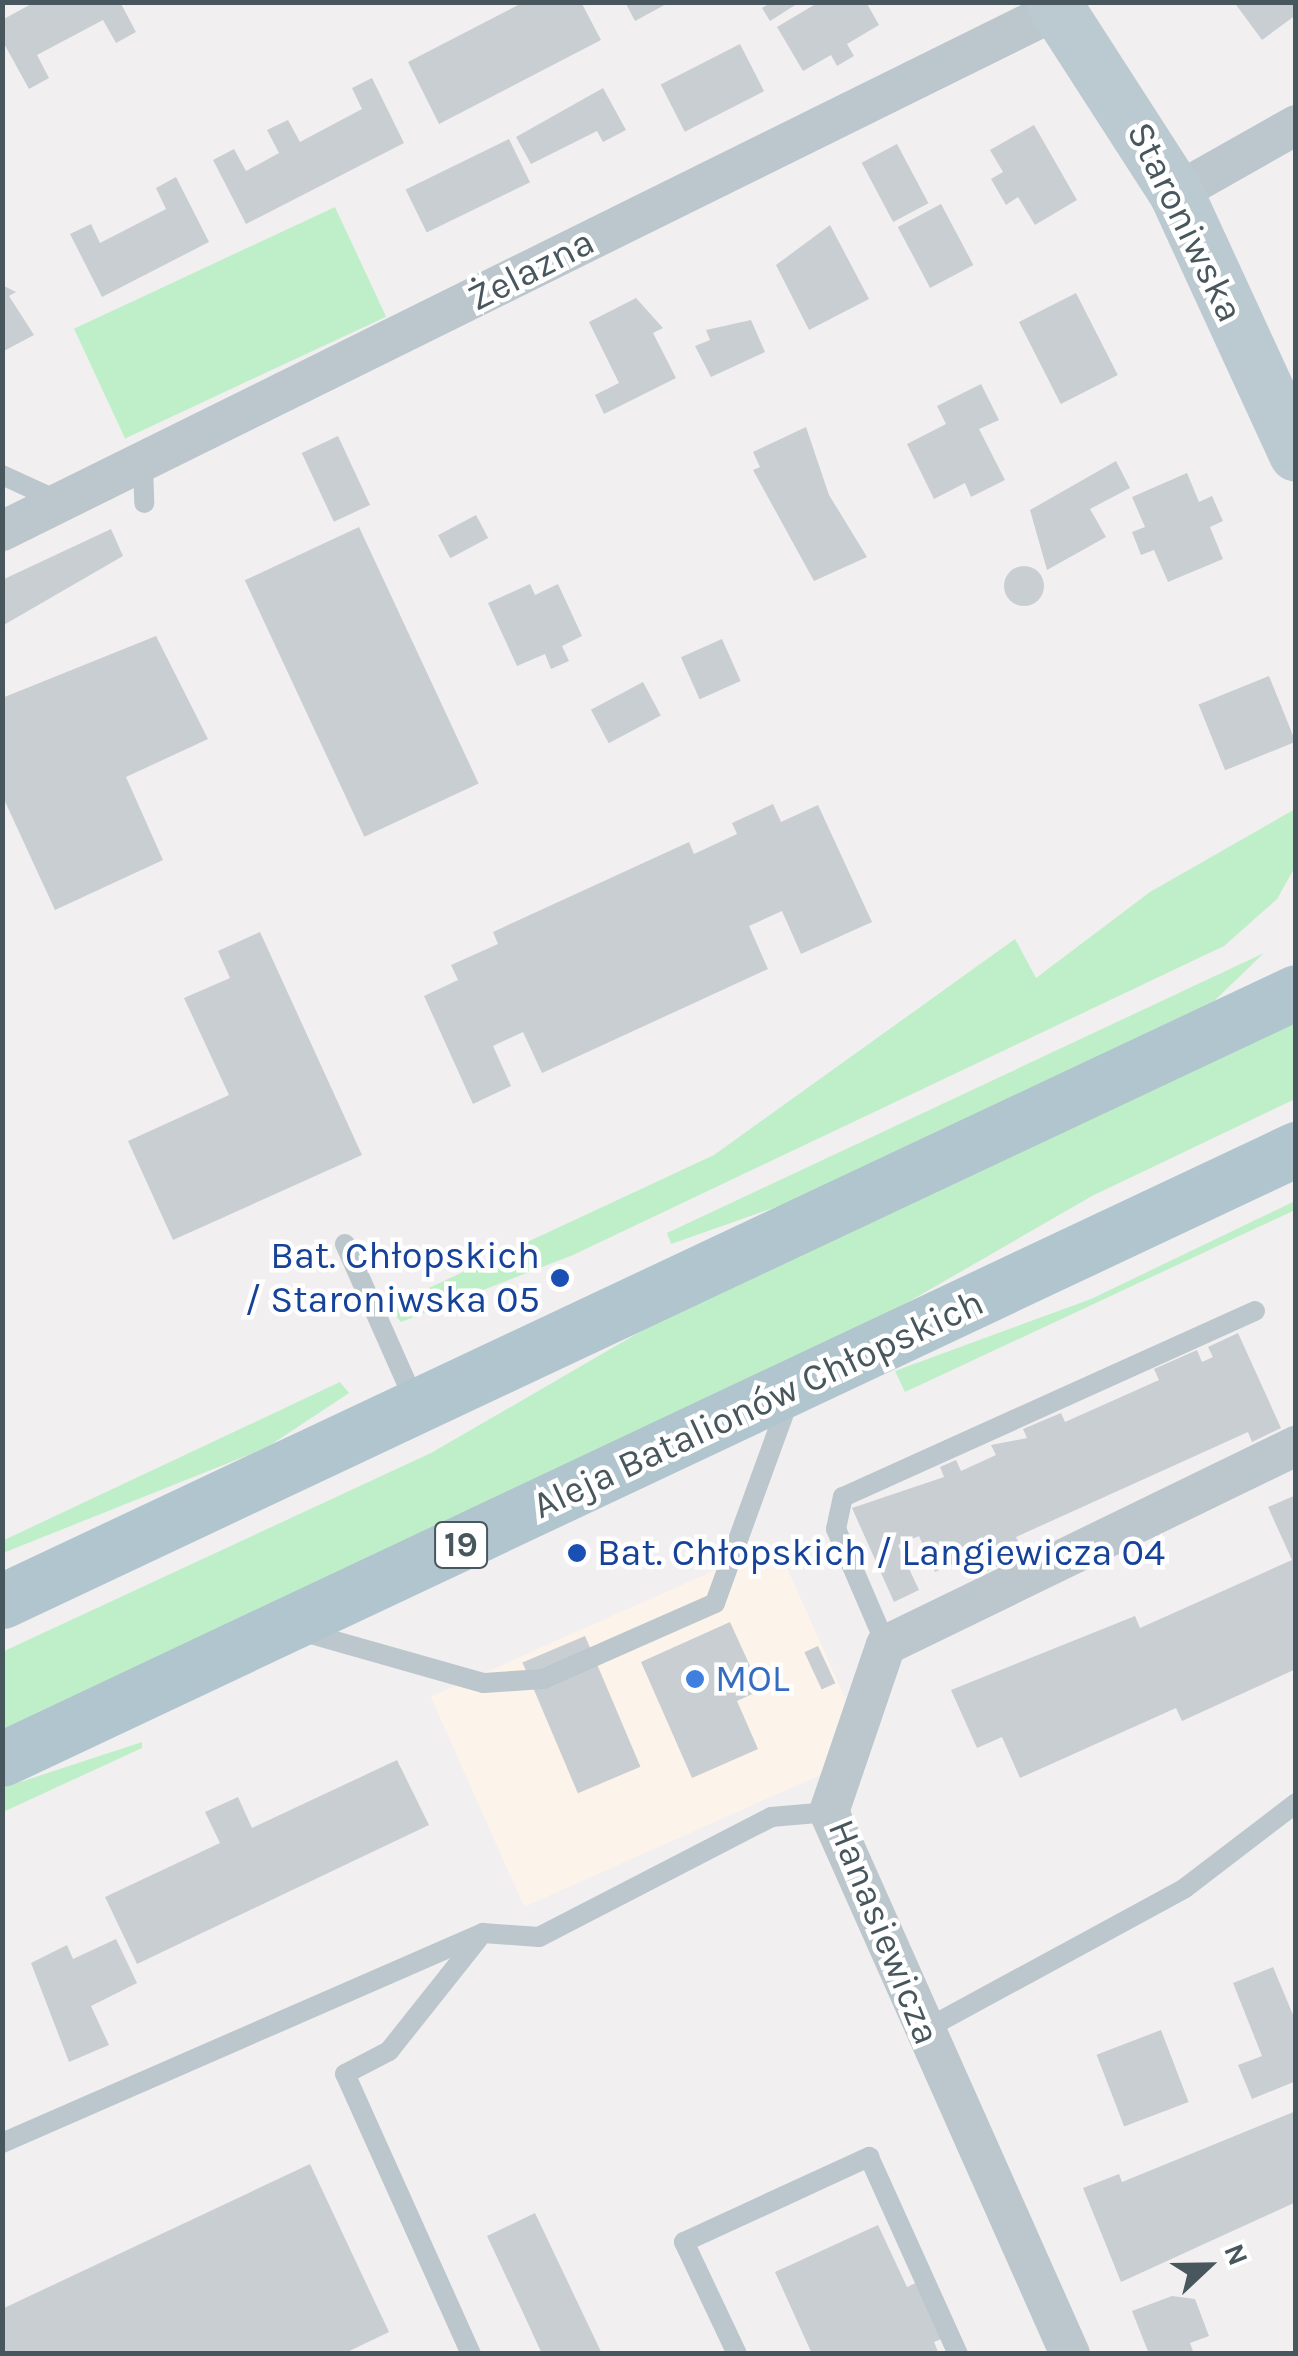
<!DOCTYPE html>
<meta charset="utf-8">
<style>
body{margin:0}
#map{position:relative;width:1298px;height:2356px;overflow:hidden;background:#f2eff0;font-family:Karla,sans-serif}
div>[style]{position:absolute}
.commercial>*{inset:0;background:#fcf3ea;transform-origin:0 0}
.green>*{inset:0;background:#bfefc8;transform-origin:0 0}
.building>*{inset:0;background:#c9ced2;transform-origin:0 0}
.round{border-radius:50%}
.lane>*{height:20px;margin:-10px;padding:0 10px;transform-origin:10px;border-radius:10px;background:#bbc7cc}
.street>*{height:40px;margin:-20px;padding:0 20px;transform-origin:20px;border-radius:20px;background:#bbc7cc}
.secondary>*{height:55px;margin:-27.5px;padding:0 27.5px;transform-origin:27.5px;border-radius:27.5px;background:#bbcad1}
.primary>*{height:55px;margin:-27.5px;padding:0 27.5px;transform-origin:27.5px;border-radius:27.5px;background:#b0c5ce}
.dots>*{width:28px;height:28px;translate:-50% -50%;box-sizing:border-box;border:5px solid #fff;border-radius:50%}
span{translate:-50% -50%;white-space:nowrap;text-align:center;line-height:1.15;-webkit-text-stroke:9px #fff;paint-order:stroke}
.shield-label span{padding:2px 8px;background:#fff;border:2px solid;border-radius:8px;-webkit-text-stroke-width:0}
.shield-label{font-size:35px;color:#48575d;font-weight:700}
.street-label{font-size:38px;color:#48575d}
.transit-label{font-size:38px;color:#164399}
.right{translate:-100% -50%;text-align:right}
.left{translate:0 -50%;text-align:left}
.shop-label{font-size:38px;color:#366cbe}
.frame{position:absolute;inset:0;border:5px solid #48575d;pointer-events:none}
.north{position:absolute;left:1158px;top:2216px;width:100px;height:100px;-webkit-text-stroke:8px #fff;paint-order:stroke;rotate:68deg;font-size:28px;font-weight:700;line-height:40px;text-align:center;color:#48575d}
.north::after{content:'';display:block;margin:auto;width:35px;height:45px;background:#48575d;clip-path:polygon(50% 0,100% 100%,50% 72%,0 100%)}
</style>
<div id="map">
<div class="commercial">
<i style="left:776px;top:1543px;width:230px;height:378px;rotate:66deg"></i>
</div>
<div class="green">
<i style="left:335px;top:207px;width:121px;height:288px;rotate:65deg"></i>
<i style="clip-path:polygon(1295px 809px,1295px 867px,1277px 899px,1224px 946px,573px 1255px,401px 1322px,388px 1307px,714px 1155px,1015px 939px,1036px 978px,1150px 892px)"></i>
<i style="clip-path:polygon(1264px 953px,1213px 1002px,785px 1204px,671px 1244px,667px 1233px)"></i>
<i style="clip-path:polygon(1295px 1023px,1295px 1099px,1092px 1196px,877px 1320px,3px 1729px,2px 1652px,431px 1453px,645px 1329px)"></i>
<i style="clip-path:polygon(1295px 1201px,1295px 1210px,905px 1392px,895px 1371px,1091px 1299px)"></i>
<i style="clip-path:polygon(340px 1382px,349px 1393px,266px 1448px,3px 1553px,2px 1541px)"></i>
<i style="clip-path:polygon(142px 1742px,142px 1748px,3px 1812px,2px 1788px)"></i>
</div>
<div class="building">
<i style="clip-path:polygon(35px 2px,120px 2px,136px 32px,116px 43px,103px 20px,37px 55px,49px 78px,29px 89px,2px 40px,2px 20px)"></i>
<i style="clip-path:polygon(524px 2px,581px 2px,601px 40px,439px 124px,408px 62px)"></i>
<i style="clip-path:polygon(625px 2px,670px 2px,635px 21px)"></i>
<i style="clip-path:polygon(772px 2px,800px 2px,770px 21px,762px 8px)"></i>
<i style="clip-path:polygon(819px 2px,866px 2px,879px 25px,847px 44px,854px 56px,837px 66px,831px 55px,803px 71px,777px 27px)"></i>
<i style="clip-path:polygon(1234px 2px,1296px 2px,1296px 15px,1262px 40px)"></i>
<i style="left:740px;top:44px;width:53px;height:89px;rotate:63deg"></i>
<i style="clip-path:polygon(372px 78px,404px 143px,246px 224px,213px 160px,234px 149px,246px 171px,279px 153px,267px 130px,288px 120px,300px 142px,362px 109px,352px 88px)"></i>
<i style="clip-path:polygon(603px 88px,626px 130px,603px 142px,597px 131px,531px 164px,516px 137px)"></i>
<i style="clip-path:polygon(1034px 125px,1077px 200px,1035px 225px,1018px 197px,1006px 205px,991px 179px,1003px 172px,990px 150px)"></i>
<i style="left:509px;top:139px;width:48px;height:115px;rotate:64deg"></i>
<i style="left:897px;top:144px;width:67px;height:40px;rotate:62deg"></i>
<i style="clip-path:polygon(176px 177px,209px 242px,102px 297px,70px 234px,91px 224px,100px 243px,166px 209px,156px 188px)"></i>
<i style="left:941px;top:204px;width:69px;height:49px;rotate:62deg"></i>
<i style="clip-path:polygon(830px 225px,869px 299px,809px 330px,776px 265px)"></i>
<i style="clip-path:polygon(2px 285px,16px 292px,9px 296px,34px 335px,2px 352px)"></i>
<i style="left:1076px;top:293px;width:92px;height:64px;rotate:63deg"></i>
<i style="clip-path:polygon(636px 298px,663px 328px,653px 333px,676px 378px,604px 414px,595px 395px,619px 383px,589px 322px)"></i>
<i style="clip-path:polygon(751px 320px,765px 352px,711px 377px,695px 346px,710px 340px,706px 330px)"></i>
<i style="clip-path:polygon(981px 384px,999px 420px,979px 429px,1005px 480px,971px 497px,965px 483px,934px 499px,907px 444px,946px 424px,937px 406px)"></i>
<i style="clip-path:polygon(806px 427px,829px 495px,867px 557px,814px 581px,753px 470px,760px 467px,753px 452px)"></i>
<i style="left:338px;top:436px;width:76px;height:40px;rotate:65deg"></i>
<i style="clip-path:polygon(1116px 461px,1130px 488px,1090px 509px,1106px 537px,1047px 570px,1030px 510px)"></i>
<i style="clip-path:polygon(1187px 473px,1199px 502px,1212px 496px,1223px 521px,1210px 527px,1223px 559px,1168px 582px,1154px 550px,1141px 555px,1132px 532px,1145px 527px,1132px 497px)"></i>
<i style="left:476px;top:515px;width:26px;height:43px;rotate:62deg"></i>
<i style="left:359px;top:527px;width:283px;height:126px;rotate:65deg"></i>
<i style="clip-path:polygon(111px 529px,123px 556px,2px 626px,2px 580px)"></i>
<i class="round" style="left:1004px;top:566px;width:40px;height:40px"></i>
<i style="clip-path:polygon(530px 584px,535px 595px,558px 584px,582px 636px,562px 646px,569px 661px,551px 669px,545px 654px,517px 666px,488px 603px)"></i>
<i style="clip-path:polygon(156px 636px,208px 739px,126px 777px,163px 860px,55px 910px,2px 795px,2px 698px)"></i>
<i style="left:722px;top:639px;width:46px;height:45px;rotate:66deg"></i>
<i style="left:1269px;top:676px;width:71px;height:76px;rotate:68deg"></i>
<i style="left:643px;top:682px;width:38px;height:59px;rotate:62deg"></i>
<i style="clip-path:polygon(773px 804px,781px 822px,818px 805px,872px 922px,801px 954px,782px 911px,749px 926px,768px 969px,542px 1073px,523px 1032px,493px 1046px,511px 1086px,473px 1104px,424px 996px,458px 980px,451px 965px,498px 944px,493px 932px,689px 842px,694px 854px,737px 834px,732px 823px)"></i>
<i style="clip-path:polygon(260px 932px,362px 1155px,173px 1240px,128px 1141px,229px 1095px,184px 998px,230px 978px,218px 951px)"></i>
<i style="clip-path:polygon(1238px 1333px,1281px 1428px,1252px 1442px,1248px 1432px,1016px 1537px,1024px 1554px,987px 1571px,978px 1552px,935px 1572px,919px 1536px,898px 1545px,919px 1590px,894px 1602px,852px 1508px,944px 1477px,940px 1467px,956px 1460px,961px 1471px,996px 1455px,991px 1445px,1027px 1438px,1023px 1429px,1061px 1413px,1065px 1422px,1159px 1380px,1154px 1369px,1197px 1350px,1202px 1362px,1213px 1357px,1208px 1347px)"></i>
<i style="clip-path:polygon(1296px 1495px,1296px 1669px,1182px 1721px,1176px 1708px,1020px 1778px,1002px 1737px,977px 1748px,951px 1690px,1135px 1616px,1140px 1628px,1292px 1560px,1268px 1507px)"></i>
<i style="clip-path:polygon(730px 1622px,761px 1690px,737px 1701px,758px 1749px,692px 1778px,641px 1662px)"></i>
<i style="left:585px;top:1636px;width:142px;height:68px;rotate:67deg"></i>
<i style="left:818px;top:1646px;width:41px;height:15px;rotate:65deg"></i>
<i style="clip-path:polygon(397px 1760px,429px 1825px,137px 1964px,105px 1897px,220px 1843px,205px 1812px,238px 1797px,252px 1828px)"></i>
<i style="clip-path:polygon(116px 1939px,137px 1983px,91px 2006px,109px 2045px,69px 2062px,31px 1963px,67px 1945px,73px 1959px)"></i>
<i style="clip-path:polygon(1273px 1967px,1296px 2022px,1296px 2081px,1252px 2099px,1238px 2065px,1262px 2056px,1233px 1983px)"></i>
<i style="left:1161px;top:2030px;width:77px;height:69px;rotate:69deg"></i>
<i style="clip-path:polygon(1296px 2111px,1296px 2202px,1121px 2282px,1083px 2188px,1119px 2174px,1122px 2182px)"></i>
<i style="clip-path:polygon(310px 2164px,389px 2332px,343px 2354px,2px 2354px,2px 2309px)"></i>
<i style="clip-path:polygon(535px 2213px,594px 2337px,602px 2354px,542px 2354px,519px 2304px,487px 2236px)"></i>
<i style="clip-path:polygon(878px 2225px,907px 2287px,920px 2281px,946px 2337px,934px 2342px,939px 2354px,812px 2354px,775px 2272px)"></i>
<i style="clip-path:polygon(1172px 2296px,1195px 2299px,1209px 2336px,1190px 2343px,1194px 2354px,1149px 2354px,1132px 2311px)"></i>
</div>
<div class="lane">
<i style="left:143px;top:466px;width:37px;rotate:88deg"></i>
<i style="left:2px;top:475px;width:65px;rotate:24.6deg"></i>
<i style="left:345px;top:1244px;width:175px;rotate:66.1deg"></i>
<i style="left:300px;top:1631px;width:191px;rotate:15.8deg"></i>
<i style="left:484px;top:1683px;width:59px;rotate:-3.9deg"></i>
<i style="left:543px;top:1679px;width:188px;rotate:-23.8deg"></i>
<i style="left:715px;top:1603px;width:216px;rotate:-70deg"></i>
<i style="left:886px;top:1645px;width:126px;rotate:-113.3deg"></i>
<i style="left:836px;top:1529px;width:33px;rotate:-78deg"></i>
<i style="left:843px;top:1497px;width:452px;rotate:-24.3deg"></i>
<i style="left:924px;top:2030px;width:297px;rotate:-28.5deg"></i>
<i style="left:1185px;top:1888px;width:140px;rotate:-37.4deg"></i>
<i style="left:2px;top:2143px;width:525px;rotate:-23.59deg"></i>
<i style="left:483px;top:1933px;width:56px;rotate:4.1deg"></i>
<i style="left:539px;top:1937px;width:261px;rotate:-27.3deg"></i>
<i style="left:771px;top:1817px;width:58px;rotate:-4.9deg"></i>
<i style="left:471px;top:2354px;width:307px;rotate:-114.2deg"></i>
<i style="left:345px;top:2074px;width:50px;rotate:-27.6deg"></i>
<i style="left:389px;top:2051px;width:143px;rotate:-51.5deg"></i>
<i style="left:737px;top:2354px;width:124px;rotate:-115.3deg"></i>
<i style="left:684px;top:2242px;width:204px;rotate:-24.7deg"></i>
<i style="left:869px;top:2157px;width:216px;rotate:65.7deg"></i>
</div>
<div class="street">
<i style="left:1176px;top:193px;width:138px;rotate:-29.5deg"></i>
<i style="left:2px;top:531px;width:1178px;rotate:-26.3deg"></i>
<i style="left:1070px;top:2354px;width:593px;rotate:-113.97deg"></i>
<i style="left:829px;top:1812px;width:176px;rotate:-71.2deg"></i>
<i style="left:886px;top:1645px;width:456px;rotate:-25.9deg"></i>
</div>
<div class="secondary">
<i style="left:1053px;top:2px;width:227px;rotate:57.2deg"></i>
<i style="left:1176px;top:193px;width:287px;rotate:65.3deg"></i>
</div>
<div class="primary">
<i style="left:2px;top:1601px;width:1430px;rotate:-25.2deg"></i>
<i style="left:2px;top:1759px;width:1431px;rotate:-25.24deg"></i>
</div>
<div class="dots">
<i style="left:560px;top:1278px;background:#1a4fb4"></i>
<i style="left:577px;top:1553px;background:#1a4fb4"></i>
<i style="left:695px;top:1679px;background:#3f7fe0"></i>
</div>
<div class="shield-label">
<span style="left:461px;top:1545px">19</span>
</div>
<div class="street-label">
<span style="left:1185px;top:222px;rotate:64deg">Staroniwska</span>
<span style="left:531px;top:270px;rotate:-27deg">Żelazna</span>
<span style="left:758px;top:1404px;rotate:-25deg">Aleja Batalionów Chłopskich</span>
<span style="left:884px;top:1932px;rotate:68deg">Hanasiewicza</span>
</div>
<div class="transit-label">
<span class="right" style="left:540px;top:1278px">Bat. Chłopskich<br>/ Staroniwska 05</span>
<span class="left" style="left:597px;top:1553px">Bat. Chłopskich / Langiewicza 04</span>
</div>
<div class="shop-label">
<span class="left" style="left:715px;top:1679px">MOL</span>
</div>
<div class="frame"></div>
<div class="north">N</div>
</div>
